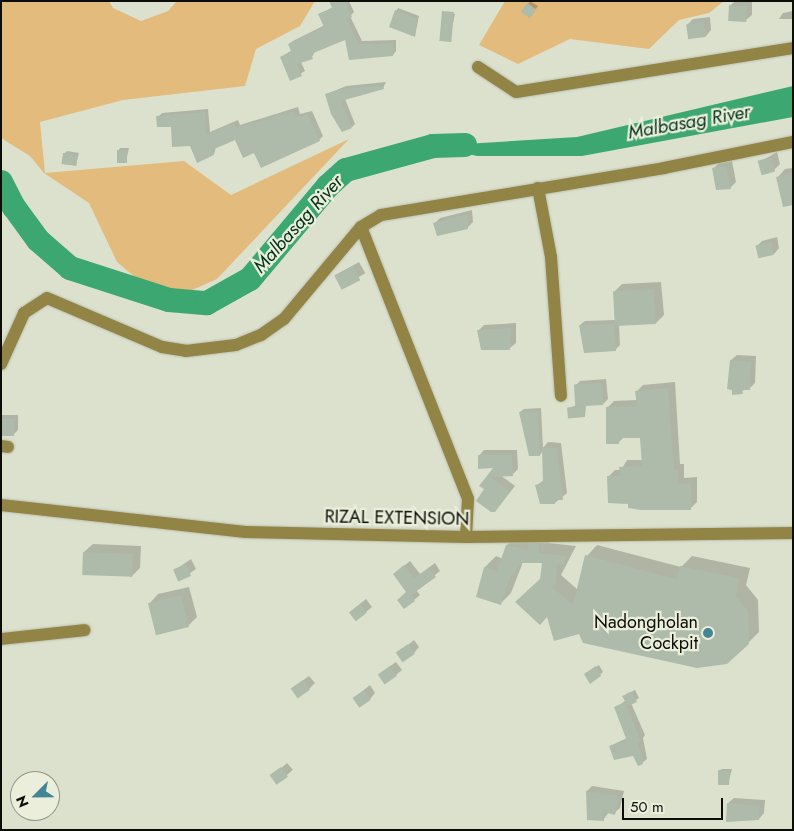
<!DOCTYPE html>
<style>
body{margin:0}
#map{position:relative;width:794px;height:831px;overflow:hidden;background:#dce1ce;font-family:Jost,sans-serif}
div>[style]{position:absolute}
.green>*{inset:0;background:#e3bb7c}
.water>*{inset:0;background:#3ca770}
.shadow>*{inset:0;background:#0003;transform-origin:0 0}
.river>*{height:24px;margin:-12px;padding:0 12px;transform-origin:12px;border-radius:12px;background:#3ca770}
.building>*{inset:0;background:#aebaaa;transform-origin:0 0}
.roads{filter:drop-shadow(0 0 1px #bbbfae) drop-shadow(0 0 1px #bbbfae)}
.minor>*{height:12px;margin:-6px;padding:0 6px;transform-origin:6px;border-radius:6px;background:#918445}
.dots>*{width:14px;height:14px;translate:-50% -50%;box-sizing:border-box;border:2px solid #eaeedb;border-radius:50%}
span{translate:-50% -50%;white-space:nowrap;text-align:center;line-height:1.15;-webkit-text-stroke:4.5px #eaeedb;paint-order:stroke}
.street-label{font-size:18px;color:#0c0d07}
.poi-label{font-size:18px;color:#0c0d07}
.right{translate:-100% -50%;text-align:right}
.water-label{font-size:19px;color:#03321c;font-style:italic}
.frame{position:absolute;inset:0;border:2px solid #0c0d07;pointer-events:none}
.north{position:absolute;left:10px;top:771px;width:50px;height:50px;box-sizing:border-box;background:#eaeedb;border:1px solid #919486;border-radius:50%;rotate:247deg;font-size:14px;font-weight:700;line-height:20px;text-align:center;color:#0c0d07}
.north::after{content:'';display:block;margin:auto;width:18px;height:22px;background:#428595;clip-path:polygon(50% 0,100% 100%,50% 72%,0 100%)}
.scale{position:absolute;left:622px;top:798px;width:101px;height:22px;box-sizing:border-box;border:2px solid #0c0d07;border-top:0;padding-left:6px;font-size:15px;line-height:18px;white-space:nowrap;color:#0c0d07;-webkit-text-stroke:4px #eaeedb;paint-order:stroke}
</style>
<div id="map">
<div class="green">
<i style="clip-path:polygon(1px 1px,109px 1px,113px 8px,141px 21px,168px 11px,177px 1px,315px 1px,300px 26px,256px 49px,245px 86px,123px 100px,40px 122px,45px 173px,184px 161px,231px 195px,349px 139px,217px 279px,190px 291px,157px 288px,141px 282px,117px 262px,89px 203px,44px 173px,30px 156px,1px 138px)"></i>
<i style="clip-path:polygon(505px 1px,724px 1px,709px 13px,679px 20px,649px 49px,570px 39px,518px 64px,479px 45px)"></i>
</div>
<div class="water">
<i style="clip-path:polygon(793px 86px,793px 117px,582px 156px,477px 156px,433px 146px,577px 137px)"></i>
</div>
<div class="shadow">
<i style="clip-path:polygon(330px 1px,349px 1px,354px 12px,350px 16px,362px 41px,396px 40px,396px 51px,393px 55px,350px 58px,346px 38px,315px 51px,312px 57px,301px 62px,305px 71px,291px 79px,282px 57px,292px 50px,289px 44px,293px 41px,325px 25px,320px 14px,333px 7px)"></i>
<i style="clip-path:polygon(530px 1px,538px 6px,531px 16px,528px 4px)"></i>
<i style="clip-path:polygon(735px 1px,752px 1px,752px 15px,746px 20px,730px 6px)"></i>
<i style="clip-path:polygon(398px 8px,419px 16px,415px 36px,396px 11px)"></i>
<i style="clip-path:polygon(793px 11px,793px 19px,779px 19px,783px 13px)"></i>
<i style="clip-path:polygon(445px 12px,455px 14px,449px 41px)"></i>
<i style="clip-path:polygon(710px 17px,711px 30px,706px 36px,687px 25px,693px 19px)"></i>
<i style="clip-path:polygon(386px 82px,383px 88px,345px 99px,355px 124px,352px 127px,327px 94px,346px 86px)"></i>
<i style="clip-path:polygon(298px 107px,300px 114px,312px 111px,323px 136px,319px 140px,255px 152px,235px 138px,216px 147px,214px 154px,197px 161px,190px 145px,172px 125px,158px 117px,162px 113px,208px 109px,210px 132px,238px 120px,240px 125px)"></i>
<i style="clip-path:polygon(120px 148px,129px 148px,126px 161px,118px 151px)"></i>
<i style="clip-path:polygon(67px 151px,79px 153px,76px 164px,64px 154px)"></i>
<i style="clip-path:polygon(777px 152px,780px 164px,774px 170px,760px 162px)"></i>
<i style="clip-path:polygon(732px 161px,736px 182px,730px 188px,713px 169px,719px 163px)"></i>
<i style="clip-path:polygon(793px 168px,793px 204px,778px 177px,785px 169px)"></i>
<i style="clip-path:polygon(472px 210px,473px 222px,467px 228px,434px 224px,440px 218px)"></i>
<i style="clip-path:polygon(777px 237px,779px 248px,774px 254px,757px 246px,762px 241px)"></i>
<i style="left:359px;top:262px;width:13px;height:27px;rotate:61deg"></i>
<i style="clip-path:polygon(661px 282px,664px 315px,656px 323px,619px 325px,620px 345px,615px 350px,580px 325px,585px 321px,615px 320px,614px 292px,622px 284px)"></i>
<i style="clip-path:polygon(516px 323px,516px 343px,510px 348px,478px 331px,484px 325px)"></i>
<i style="clip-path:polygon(737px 355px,756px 356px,755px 383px,749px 389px,733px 393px,731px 360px)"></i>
<i style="clip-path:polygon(606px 379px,608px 399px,603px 404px,586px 405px,585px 416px,568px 408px,577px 405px,575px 386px,580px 381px)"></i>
<i style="clip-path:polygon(675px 382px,680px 464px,684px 464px,684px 478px,697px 477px,697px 502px,690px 509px,629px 503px,608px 477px,615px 470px,621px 470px,627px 460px,643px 460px,642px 437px,624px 437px,619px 442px,607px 408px,614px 401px,637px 400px,637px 391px,643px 385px)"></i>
<i style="clip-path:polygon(541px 408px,543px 448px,548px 442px,561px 443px,567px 493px,555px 503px,537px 485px,544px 480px,543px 451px,540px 455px,520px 412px,524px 409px)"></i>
<i style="clip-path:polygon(1px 415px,18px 415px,18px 430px,13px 435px,1px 435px)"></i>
<i style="clip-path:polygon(484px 450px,517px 450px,518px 469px,513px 474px,500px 475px,515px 486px,495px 511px,485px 489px,495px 467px,479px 456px)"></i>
<i style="clip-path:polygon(549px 534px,549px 543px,576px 546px,561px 575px,578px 590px,587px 556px,597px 545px,681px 567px,692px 556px,750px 568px,746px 585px,758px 600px,759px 632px,748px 643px,579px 632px,541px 578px,544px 562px,523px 562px,511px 593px,500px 604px,477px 596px,485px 567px,496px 556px,503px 559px,507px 545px,518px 535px)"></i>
<i style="clip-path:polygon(93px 544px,141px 546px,140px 568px,131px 577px,84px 552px)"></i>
<i style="clip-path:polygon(191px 559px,196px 569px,180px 580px,175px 570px)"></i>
<i style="clip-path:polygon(410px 561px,420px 574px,435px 563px,440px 571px,416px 590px,420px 595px,414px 600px,408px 592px,400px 569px)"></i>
<i style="clip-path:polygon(189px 587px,197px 617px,188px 626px,150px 603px,158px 594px)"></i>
<i style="clip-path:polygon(366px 599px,372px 607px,366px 612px,350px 612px)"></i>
<i style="clip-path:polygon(414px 640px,419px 647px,414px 653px,398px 653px)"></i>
<i style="clip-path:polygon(396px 662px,402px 670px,396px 675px,386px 669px)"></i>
<i style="clip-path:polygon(599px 665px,603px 672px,591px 682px,588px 672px)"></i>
<i style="clip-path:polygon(309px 676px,315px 683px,309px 689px,298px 684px)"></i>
<i style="clip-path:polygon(370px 685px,375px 693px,370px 699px,354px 698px)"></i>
<i style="clip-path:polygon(635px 690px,639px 698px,631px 703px,645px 735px,643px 738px,647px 759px,642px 763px,634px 754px,610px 746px,627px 738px,616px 708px,626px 700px,626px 694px)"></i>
<i style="left:287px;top:763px;width:9px;height:21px;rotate:49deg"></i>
<i style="clip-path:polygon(722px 769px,732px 769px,728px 784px,719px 771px)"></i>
<i style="clip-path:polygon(592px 786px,624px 791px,620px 808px,614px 813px,609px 812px,603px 820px,588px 819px,587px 791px)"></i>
<i style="clip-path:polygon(734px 798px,765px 800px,764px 813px,759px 819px,728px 803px)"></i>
</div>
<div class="river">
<i style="left:1px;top:182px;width:28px;rotate:63deg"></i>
<i style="left:14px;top:207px;width:41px;rotate:54deg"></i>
<i style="left:38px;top:240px;width:43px;rotate:41.2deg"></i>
<i style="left:70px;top:268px;width:104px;rotate:17.9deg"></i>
<i style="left:169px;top:300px;width:38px;rotate:5deg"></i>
<i style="left:207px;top:303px;width:49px;rotate:-29.2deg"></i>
<i style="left:250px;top:279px;width:121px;rotate:-50deg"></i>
<i style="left:328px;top:186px;width:24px;rotate:-42deg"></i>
<i style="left:346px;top:170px;width:90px;rotate:-15.4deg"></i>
<i style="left:433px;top:146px;width:32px;rotate:-2deg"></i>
</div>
<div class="building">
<i style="clip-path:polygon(329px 1px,345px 1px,352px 17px,347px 19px,359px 44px,393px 43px,393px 56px,349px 60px,345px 40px,311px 54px,313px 59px,297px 64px,302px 76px,290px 81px,280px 57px,291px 51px,288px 44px,324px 27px,318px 14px,332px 8px)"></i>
<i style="left:527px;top:3px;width:11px;height:11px;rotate:34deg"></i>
<i style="left:729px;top:5px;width:18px;height:16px;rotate:3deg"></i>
<i style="clip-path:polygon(395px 10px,417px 18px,415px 37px,389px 27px)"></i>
<i style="left:442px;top:11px;width:12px;height:30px;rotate:5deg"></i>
<i style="left:704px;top:22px;width:15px;height:18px;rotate:82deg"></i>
<i style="clip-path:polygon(383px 85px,384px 89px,341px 101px,352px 128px,342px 132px,331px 114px,325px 94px,341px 89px)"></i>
<i style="clip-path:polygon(294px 111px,296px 117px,308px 114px,320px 141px,261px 168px,254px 153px,243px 158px,235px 140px,212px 150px,214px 155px,197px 163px,190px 146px,172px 147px,171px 127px,157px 127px,156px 116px,205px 112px,206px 135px,234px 123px,236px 128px)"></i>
<i style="left:117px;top:150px;width:10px;height:13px"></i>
<i style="left:63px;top:153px;width:15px;height:11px;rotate:8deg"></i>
<i style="left:771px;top:157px;width:15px;height:14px;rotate:74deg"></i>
<i style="clip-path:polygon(726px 166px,731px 189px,716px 190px,712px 168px)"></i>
<i style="clip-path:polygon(793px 173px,793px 205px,783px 207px,776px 177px)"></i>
<i style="clip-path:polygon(467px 214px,468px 229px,437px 236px,433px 223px)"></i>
<i style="left:771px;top:242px;width:13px;height:16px;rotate:77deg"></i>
<i style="left:353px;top:266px;width:16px;height:21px;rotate:63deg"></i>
<i style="left:654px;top:289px;width:35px;height:41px;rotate:87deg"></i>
<i style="clip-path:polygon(614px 324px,616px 351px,584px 353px,579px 325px)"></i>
<i style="clip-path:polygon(511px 328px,510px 350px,481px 350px,477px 330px)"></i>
<i style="clip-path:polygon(730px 360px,751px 362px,750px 390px,742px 390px,743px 394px,732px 395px,732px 390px,727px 389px)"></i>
<i style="left:602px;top:383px;width:22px;height:28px;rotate:87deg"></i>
<i style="clip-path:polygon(668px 388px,674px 470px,678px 470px,678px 484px,691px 483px,691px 510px,641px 510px,628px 508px,628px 504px,608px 503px,607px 476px,620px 476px,619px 467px,642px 466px,640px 438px,619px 438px,619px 444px,606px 444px,606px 407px,637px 406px,635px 391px)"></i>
<i style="left:584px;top:406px;width:11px;height:17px;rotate:85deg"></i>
<i style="clip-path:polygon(538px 411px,540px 456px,529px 456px,519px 412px)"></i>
<i style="left:1px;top:419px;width:13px;height:17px"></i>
<i style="clip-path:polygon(542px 447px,557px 448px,563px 500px,555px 500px,555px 504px,540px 504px,535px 485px,543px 483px)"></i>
<i style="clip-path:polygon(512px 454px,513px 476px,491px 477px,510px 492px,495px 512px,491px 512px,476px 501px,484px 489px,479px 486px,493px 468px,478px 469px,478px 455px)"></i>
<i style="clip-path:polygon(528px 544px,539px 544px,539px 553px,566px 556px,565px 564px,557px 564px,556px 582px,552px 587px,573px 605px,585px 555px,676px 579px,680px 566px,740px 578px,736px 596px,748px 611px,749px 644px,727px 664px,697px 668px,583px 643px,579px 634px,554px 641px,547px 617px,540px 625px,515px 602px,540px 579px,542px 563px,522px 563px,510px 577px,501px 605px,476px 597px,484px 567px,497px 571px,506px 545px,528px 550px)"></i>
<i style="left:83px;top:552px;width:50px;height:23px;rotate:2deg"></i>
<i style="left:186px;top:564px;width:13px;height:14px;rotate:67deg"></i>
<i style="clip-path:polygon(404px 565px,414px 578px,429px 568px,436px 577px,411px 595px,415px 601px,404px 609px,397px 600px,406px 592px,393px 574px)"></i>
<i style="left:181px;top:595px;width:33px;height:34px;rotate:76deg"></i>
<i style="left:360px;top:604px;width:11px;height:14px;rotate:52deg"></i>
<i style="left:408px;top:644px;width:12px;height:15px;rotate:55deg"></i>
<i style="left:390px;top:666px;width:12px;height:15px;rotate:55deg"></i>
<i style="clip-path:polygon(596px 666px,601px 676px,590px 684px,584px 674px)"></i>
<i style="left:303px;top:680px;width:12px;height:15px;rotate:55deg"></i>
<i style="left:364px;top:690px;width:12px;height:14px;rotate:55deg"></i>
<i style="clip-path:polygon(632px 692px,637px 702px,628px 706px,622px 696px)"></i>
<i style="clip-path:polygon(625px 702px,641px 741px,638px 742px,643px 764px,638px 766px,633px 756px,614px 760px,609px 746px,627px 741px,614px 707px)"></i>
<i style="left:281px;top:767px;width:12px;height:14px;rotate:55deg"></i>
<i style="clip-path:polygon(718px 770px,730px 771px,729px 785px,718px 785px)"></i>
<i style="clip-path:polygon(586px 791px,619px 796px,615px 815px,604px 812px,604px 821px,587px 820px)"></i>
<i style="clip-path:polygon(727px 803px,760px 806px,759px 820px,726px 822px)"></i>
</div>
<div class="roads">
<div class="minor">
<i style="left:478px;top:67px;width:45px;rotate:33.3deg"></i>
<i style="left:516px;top:92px;width:280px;rotate:-9deg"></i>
<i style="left:538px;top:188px;width:70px;rotate:79.3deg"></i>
<i style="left:551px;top:257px;width:139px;rotate:85.9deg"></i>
<i style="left:361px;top:227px;width:292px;rotate:68.5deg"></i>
<i style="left:468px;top:499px;width:38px;rotate:93deg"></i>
<i style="left:1px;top:364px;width:56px;rotate:-65.7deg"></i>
<i style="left:24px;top:313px;width:27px;rotate:-33deg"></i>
<i style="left:47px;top:298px;width:125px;rotate:23.1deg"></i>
<i style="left:162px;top:347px;width:24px;rotate:9deg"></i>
<i style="left:186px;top:351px;width:50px;rotate:-6.8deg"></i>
<i style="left:236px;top:345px;width:27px;rotate:-22deg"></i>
<i style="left:261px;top:335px;width:28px;rotate:-35deg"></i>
<i style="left:284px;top:319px;width:120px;rotate:-50.1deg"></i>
<i style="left:361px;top:227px;width:23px;rotate:-31deg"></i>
<i style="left:381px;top:215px;width:287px;rotate:-9.4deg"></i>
<i style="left:664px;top:168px;width:132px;rotate:-11.4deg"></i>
<i style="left:1px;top:446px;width:7px;rotate:8deg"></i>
<i style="left:1px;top:505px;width:246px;rotate:6.3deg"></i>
<i style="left:246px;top:532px;width:220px;rotate:1.3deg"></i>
<i style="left:466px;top:537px;width:327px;rotate:-0.7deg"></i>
<i style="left:1px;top:639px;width:84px;rotate:-6.1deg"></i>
</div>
</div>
<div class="dots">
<i style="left:708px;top:633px;background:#428595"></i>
</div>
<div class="street-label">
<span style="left:397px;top:518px;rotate:1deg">RIZAL EXTENSION</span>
</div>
<div class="poi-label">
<span class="right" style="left:698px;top:633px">Nadongholan<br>Cockpit</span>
</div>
<div class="water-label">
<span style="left:689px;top:122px;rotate:-10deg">Malbasag River</span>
<span style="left:298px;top:224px;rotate:-48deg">Malbasag River</span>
</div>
<div class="frame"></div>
<div class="north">N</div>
<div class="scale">50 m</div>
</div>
